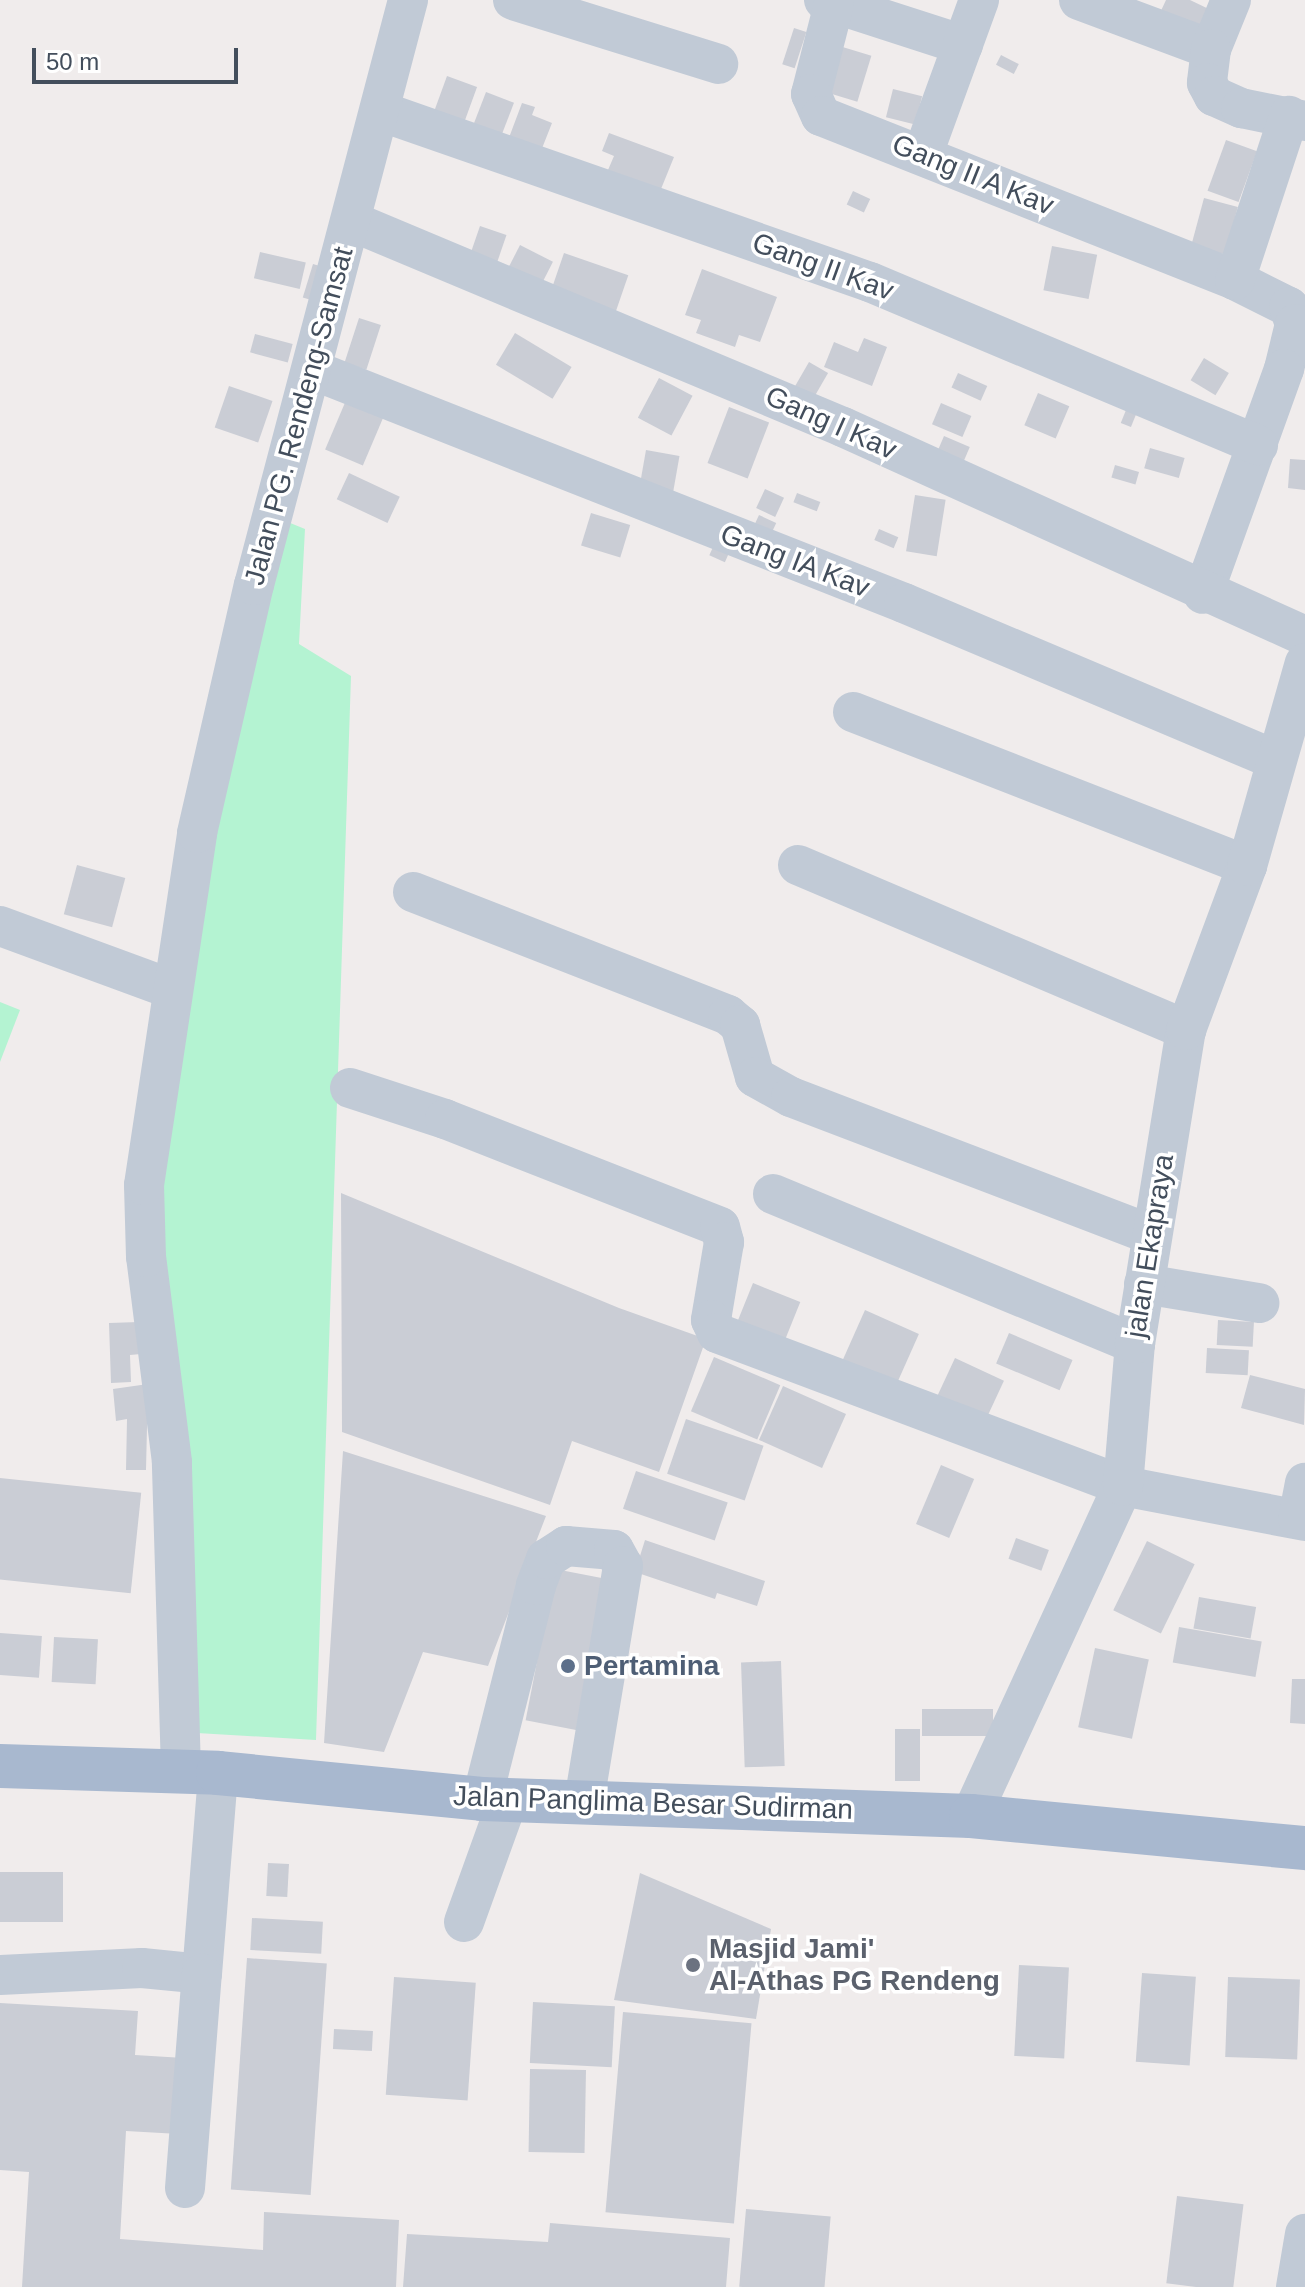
<!DOCTYPE html>
<style>
body{margin:0}
#map{position:relative;width:1305px;height:2287px;overflow:hidden;background:#f0ecec;font-family:Arial,sans-serif}
div>[style]{position:absolute}
.green>*{inset:0;background:#b4f3d2}
.building>*{inset:0;background:#cacdd5;transform-origin:0 0}
.minor>*{height:40px;margin:-20px;padding:0 20px;transform-origin:20px;border-radius:20px;background:#c1cad6}
.major>*{height:44px;margin:-22px;padding:0 22px;transform-origin:22px;border-radius:22px;background:#a8b8cf}
.dots>*{width:22px;height:22px;translate:-50% -50%;box-sizing:border-box;border:4px solid #fff;border-radius:50%}
span{translate:-50% -50%;white-space:nowrap;text-align:center;line-height:1.15;-webkit-text-stroke:7px #fff;paint-order:stroke}
.street-label{font-size:28px;color:#434e5c}
.service-label{font-size:28px;color:#4e5e75;font-weight:700}
.left{translate:0 -50%;text-align:left}
.worship-label{font-size:28px;color:#5b616d;font-weight:700}
.scale{position:absolute;left:32px;top:48px;width:206px;height:36px;box-sizing:border-box;border:4px solid #434e5c;border-top:0;padding-left:10px;font-size:24px;line-height:28px;white-space:nowrap;color:#434e5c;-webkit-text-stroke:6px #fff;paint-order:stroke}
</style>
<div id="map">
<div class="green">
<i style="clip-path:polygon(273px 516px,305px 529px,299px 644px,351px 676px,316px 1740px,180px 1732px,144px 1185px)"></i>
<i style="clip-path:polygon(0 1002px,20px 1010px,0 1062px)"></i>
</div>
<div class="building">
<i style="clip-path:polygon(1166px 0,1190px 0,1215px 12px,1204px 36px,1159px 15px)"></i>
<i style="left:794px;top:28px;width:13px;height:38px;rotate:18deg"></i>
<i style="left:836px;top:45px;width:37px;height:48px;rotate:17deg"></i>
<i style="left:1001px;top:55px;width:20px;height:11px;rotate:27deg"></i>
<i style="left:447px;top:76px;width:32px;height:42px;rotate:20deg"></i>
<i style="left:893px;top:89px;width:30px;height:29px;rotate:14deg"></i>
<i style="left:486px;top:92px;width:30px;height:36px;rotate:21deg"></i>
<i style="clip-path:polygon(522px 103px,535px 107px,532px 115px,552px 123px,539px 156px,507px 143px)"></i>
<i style="clip-path:polygon(609px 133px,674px 157px,661px 189px,608px 170px,614px 156px,602px 151px)"></i>
<i style="left:1226px;top:140px;width:33px;height:54px;rotate:20deg"></i>
<i style="left:853px;top:191px;width:19px;height:15px;rotate:25deg"></i>
<i style="left:1204px;top:198px;width:35px;height:49px;rotate:15deg"></i>
<i style="left:480px;top:226px;width:28px;height:36px;rotate:19deg"></i>
<i style="left:520px;top:245px;width:37px;height:37px;rotate:27deg"></i>
<i style="left:1052px;top:246px;width:46px;height:45px;rotate:11deg"></i>
<i style="left:260px;top:252px;width:47px;height:27px;rotate:13deg"></i>
<i style="left:564px;top:253px;width:68px;height:46px;rotate:19deg"></i>
<i style="left:313px;top:264px;width:14px;height:35px;rotate:17deg"></i>
<i style="clip-path:polygon(702px 269px,777px 297px,760px 342px,739px 335px,735px 347px,696px 333px,701px 320px,685px 315px)"></i>
<i style="left:359px;top:318px;width:23px;height:47px;rotate:18deg"></i>
<i style="left:515px;top:333px;width:66px;height:37px;rotate:31deg"></i>
<i style="left:255px;top:334px;width:39px;height:19px;rotate:15deg"></i>
<i style="clip-path:polygon(864px 338px,887px 347px,872px 386px,824px 367px,834px 342px,858px 352px)"></i>
<i style="left:1204px;top:358px;width:29px;height:26px;rotate:31deg"></i>
<i style="left:809px;top:362px;width:22px;height:39px;rotate:30deg"></i>
<i style="left:958px;top:373px;width:32px;height:16px;rotate:24deg"></i>
<i style="left:659px;top:378px;width:38px;height:45px;rotate:28deg"></i>
<i style="left:229px;top:386px;width:46px;height:44px;rotate:19deg"></i>
<i style="left:1038px;top:393px;width:34px;height:35px;rotate:23deg"></i>
<i style="left:347px;top:398px;width:41px;height:56px;rotate:23deg"></i>
<i style="left:941px;top:403px;width:33px;height:23px;rotate:23deg"></i>
<i style="left:729px;top:407px;width:43px;height:60px;rotate:21deg"></i>
<i style="left:1126px;top:410px;width:11px;height:14px;rotate:22deg"></i>
<i style="left:944px;top:436px;width:28px;height:21px;rotate:23deg"></i>
<i style="left:1150px;top:448px;width:36px;height:21px;rotate:16deg"></i>
<i style="left:646px;top:450px;width:34px;height:49px;rotate:10deg"></i>
<i style="clip-path:polygon(1290px 459px,1305px 460px,1305px 490px,1288px 488px)"></i>
<i style="left:1115px;top:465px;width:25px;height:13px;rotate:16deg"></i>
<i style="left:349px;top:473px;width:56px;height:29px;rotate:25deg"></i>
<i style="left:765px;top:489px;width:21px;height:21px;rotate:25deg"></i>
<i style="left:797px;top:493px;width:25px;height:10px;rotate:21deg"></i>
<i style="left:915px;top:495px;width:31px;height:57px;rotate:9deg"></i>
<i style="left:591px;top:513px;width:41px;height:34px;rotate:17deg"></i>
<i style="left:759px;top:515px;width:19px;height:21px;rotate:25deg"></i>
<i style="left:879px;top:529px;width:21px;height:12px;rotate:23deg"></i>
<i style="left:713px;top:547px;width:17px;height:9px;rotate:24deg"></i>
<i style="left:77px;top:865px;width:50px;height:51px;rotate:15deg"></i>
<i style="clip-path:polygon(341px 1193px,619px 1308px,706px 1339px,659px 1472px,572px 1441px,550px 1505px,342px 1432px)"></i>
<i style="left:753px;top:1283px;width:51px;height:42px;rotate:22deg"></i>
<i style="left:865px;top:1310px;width:59px;height:58px;rotate:24deg"></i>
<i style="left:1218px;top:1320px;width:36px;height:25px;rotate:3deg"></i>
<i style="clip-path:polygon(139px 1322px,141px 1354px,130px 1355px,131px 1382px,111px 1383px,109px 1323px)"></i>
<i style="left:1009px;top:1333px;width:69px;height:33px;rotate:23deg"></i>
<i style="left:1207px;top:1348px;width:42px;height:25px;rotate:3deg"></i>
<i style="left:714px;top:1357px;width:72px;height:59px;rotate:23deg"></i>
<i style="left:955px;top:1358px;width:54px;height:44px;rotate:25deg"></i>
<i style="clip-path:polygon(1250px 1375px,1305px 1389px,1304px 1425px,1241px 1408px)"></i>
<i style="clip-path:polygon(148px 1384px,146px 1470px,126px 1470px,127px 1419px,116px 1421px,113px 1389px)"></i>
<i style="left:783px;top:1386px;width:69px;height:59px;rotate:24deg"></i>
<i style="left:686px;top:1419px;width:82px;height:58px;rotate:19deg"></i>
<i style="clip-path:polygon(343px 1451px,546px 1516px,488px 1666px,423px 1652px,384px 1752px,324px 1743px)"></i>
<i style="left:941px;top:1465px;width:36px;height:64px;rotate:23deg"></i>
<i style="left:636px;top:1471px;width:97px;height:40px;rotate:19deg"></i>
<i style="left:0;top:1478px;width:142px;height:101px;rotate:6deg"></i>
<i style="left:1016px;top:1538px;width:35px;height:22px;rotate:20deg"></i>
<i style="clip-path:polygon(645px 1540px,765px 1581px,757px 1606px,717px 1593px,715px 1599px,635px 1572px)"></i>
<i style="left:1147px;top:1541px;width:53px;height:77px;rotate:26deg"></i>
<i style="left:555px;top:1569px;width:58px;height:154px;rotate:11deg"></i>
<i style="left:1199px;top:1597px;width:58px;height:32px;rotate:10deg"></i>
<i style="left:1179px;top:1627px;width:84px;height:36px;rotate:10deg"></i>
<i style="left:0;top:1633px;width:42px;height:42px;rotate:4deg"></i>
<i style="left:54px;top:1637px;width:44px;height:45px;rotate:3deg"></i>
<i style="left:1095px;top:1648px;width:55px;height:81px;rotate:12deg"></i>
<i style="left:781px;top:1661px;width:105px;height:40px;rotate:88deg"></i>
<i style="clip-path:polygon(1292px 1679px,1305px 1679px,1305px 1724px,1290px 1723px)"></i>
<i style="left:922px;top:1709px;width:71px;height:27px"></i>
<i style="left:895px;top:1729px;width:25px;height:52px"></i>
<i style="left:268px;top:1863px;width:21px;height:33px;rotate:3deg"></i>
<i style="left:0;top:1872px;width:63px;height:50px"></i>
<i style="clip-path:polygon(640px 1873px,771px 1929px,756px 2019px,614px 2000px)"></i>
<i style="left:252px;top:1918px;width:71px;height:32px;rotate:3deg"></i>
<i style="left:247px;top:1958px;width:80px;height:232px;rotate:4deg"></i>
<i style="left:1019px;top:1965px;width:50px;height:91px;rotate:3deg"></i>
<i style="left:1142px;top:1973px;width:54px;height:89px;rotate:4deg"></i>
<i style="left:394px;top:1977px;width:82px;height:118px;rotate:4deg"></i>
<i style="left:1228px;top:1977px;width:72px;height:80px;rotate:2deg"></i>
<i style="left:533px;top:2002px;width:82px;height:61px;rotate:3deg"></i>
<i style="clip-path:polygon(0 2003px,138px 2011px,135px 2055px,184px 2058px,179px 2134px,126px 2131px,120px 2239px,263px 2250px,264px 2212px,399px 2220px,396px 2287px,22px 2287px,29px 2172px,0 2170px)"></i>
<i style="left:623px;top:2012px;width:129px;height:201px;rotate:5deg"></i>
<i style="left:334px;top:2029px;width:39px;height:20px;rotate:3deg"></i>
<i style="left:530px;top:2069px;width:56px;height:83px;rotate:1deg"></i>
<i style="left:1177px;top:2196px;width:67px;height:88px;rotate:7deg"></i>
<i style="left:746px;top:2209px;width:85px;height:78px;rotate:5deg"></i>
<i style="clip-path:polygon(550px 2223px,730px 2238px,726px 2287px,403px 2287px,407px 2234px,548px 2242px)"></i>
</div>
<div class="minor">
<i style="left:513px;top:0;width:215px;rotate:17.3deg"></i>
<i style="left:824px;top:0;width:146px;rotate:17.9deg"></i>
<i style="left:1079px;top:0;width:141px;rotate:20.4deg"></i>
<i style="left:1231px;top:0;width:53px;rotate:112.2deg"></i>
<i style="left:1211px;top:49px;width:34px;rotate:97deg"></i>
<i style="left:1207px;top:83px;width:15px;rotate:62deg"></i>
<i style="left:1214px;top:96px;width:30px;rotate:24deg"></i>
<i style="left:1241px;top:108px;width:65px;rotate:11.5deg"></i>
<i style="left:834px;top:4px;width:93px;rotate:104.3deg"></i>
<i style="left:811px;top:94px;width:24px;rotate:66deg"></i>
<i style="left:821px;top:116px;width:445px;rotate:21.6deg"></i>
<i style="left:1235px;top:280px;width:60px;rotate:26.6deg"></i>
<i style="left:1289px;top:307px;width:18px;rotate:71deg"></i>
<i style="left:1295px;top:324px;width:46px;rotate:103.7deg"></i>
<i style="left:1284px;top:369px;width:239px;rotate:109.8deg"></i>
<i style="left:380px;top:111px;width:519px;rotate:19.24deg"></i>
<i style="left:870px;top:282px;width:421px;rotate:22.8deg"></i>
<i style="left:923px;top:154px;width:164px;rotate:-70deg"></i>
<i style="left:351px;top:221px;width:533px;rotate:22.72deg"></i>
<i style="left:843px;top:427px;width:507px;rotate:24.34deg"></i>
<i style="left:1235px;top:280px;width:173px;rotate:-71.8deg"></i>
<i style="left:313px;top:370px;width:635px;rotate:21.52deg"></i>
<i style="left:904px;top:603px;width:402px;rotate:22.9deg"></i>
<i style="left:853px;top:712px;width:423px;rotate:21.3deg"></i>
<i style="left:798px;top:865px;width:422px;rotate:23deg"></i>
<i style="left:413px;top:892px;width:338px;rotate:21.3deg"></i>
<i style="left:728px;top:1015px;width:16px;rotate:40deg"></i>
<i style="left:740px;top:1025px;width:54px;rotate:73.9deg"></i>
<i style="left:755px;top:1077px;width:41px;rotate:29.1deg"></i>
<i style="left:791px;top:1097px;width:386px;rotate:20.9deg"></i>
<i style="left:0;top:926px;width:182px;rotate:20.2deg"></i>
<i style="left:350px;top:1088px;width:100px;rotate:18.1deg"></i>
<i style="left:445px;top:1119px;width:295px;rotate:21.4deg"></i>
<i style="left:720px;top:1227px;width:16px;rotate:75deg"></i>
<i style="left:724px;top:1242px;width:79px;rotate:99.5deg"></i>
<i style="left:711px;top:1320px;width:14px;rotate:65deg"></i>
<i style="left:717px;top:1333px;width:434px;rotate:20.6deg"></i>
<i style="left:1123px;top:1486px;width:185px;rotate:10.9deg"></i>
<i style="left:773px;top:1194px;width:392px;rotate:22.5deg"></i>
<i style="left:1144px;top:1284px;width:117px;rotate:9.4deg"></i>
<i style="left:1298px;top:1519px;width:37px;rotate:-79deg"></i>
<i style="left:181px;top:1771px;width:309px;rotate:-91.7deg"></i>
<i style="left:172px;top:1462px;width:207px;rotate:-97.2deg"></i>
<i style="left:146px;top:1257px;width:72px;rotate:-91.6deg"></i>
<i style="left:144px;top:1185px;width:356px;rotate:-81.4deg"></i>
<i style="left:197px;top:833px;width:254px;rotate:-77.1deg"></i>
<i style="left:254px;top:585px;width:605px;rotate:-75.25deg"></i>
<i style="left:482px;top:1799px;width:221px;rotate:-75.8deg"></i>
<i style="left:536px;top:1585px;width:28px;rotate:-69deg"></i>
<i style="left:546px;top:1559px;width:24px;rotate:-33deg"></i>
<i style="left:566px;top:1546px;width:48px;rotate:4.8deg"></i>
<i style="left:614px;top:1550px;width:18px;rotate:61deg"></i>
<i style="left:623px;top:1566px;width:238px;rotate:99.4deg"></i>
<i style="left:971px;top:1816px;width:363px;rotate:-65.3deg"></i>
<i style="left:1123px;top:1486px;width:143px;rotate:-85.2deg"></i>
<i style="left:1135px;top:1344px;width:318px;rotate:-80.8deg"></i>
<i style="left:1186px;top:1030px;width:175px;rotate:-69.6deg"></i>
<i style="left:1247px;top:866px;width:211px;rotate:-74.1deg"></i>
<i style="left:464px;top:1922px;width:130px;rotate:-70.2deg"></i>
<i style="left:0;top:1975px;width:142px;rotate:-2.8deg"></i>
<i style="left:142px;top:1968px;width:60px;rotate:5.7deg"></i>
<i style="left:202px;top:1974px;width:202px;rotate:-85.4deg"></i>
<i style="left:185px;top:2188px;width:215px;rotate:-85.5deg"></i>
<i style="left:1296px;top:2287px;width:54px;rotate:-80.4deg"></i>
</div>
<div class="major">
<i style="left:0;top:1766px;width:218px;rotate:1.8deg"></i>
<i style="left:218px;top:1773px;width:265px;rotate:5.6deg"></i>
<i style="left:482px;top:1799px;width:489px;rotate:2deg"></i>
<i style="left:971px;top:1816px;width:336px;rotate:5.5deg"></i>
</div>
<div class="dots">
<i style="left:568px;top:1666px;background:#5c6f8a"></i>
<i style="left:693px;top:1965px;background:#6b7280"></i>
</div>
<div class="street-label">
<span style="left:973px;top:175px;rotate:22deg">Gang II A Kav</span>
<span style="left:823px;top:267px;rotate:20deg">Gang II Kav</span>
<span style="left:299px;top:416px;rotate:-75deg">Jalan PG. Rendeng-Samsat</span>
<span style="left:831px;top:423px;rotate:24deg">Gang I Kav</span>
<span style="left:795px;top:561px;rotate:21deg">Gang IA Kav</span>
<span style="left:1150px;top:1246px;rotate:-81deg">jalan Ekapraya</span>
<span style="left:653px;top:1803px;rotate:2deg">Jalan Panglima Besar Sudirman</span>
</div>
<div class="service-label">
<span class="left" style="left:584px;top:1666px">Pertamina</span>
</div>
<div class="worship-label">
<span class="left" style="left:709px;top:1965px">Masjid Jami'<br>Al-Athas PG Rendeng</span>
</div>
<div class="scale">50 m</div>
</div>
